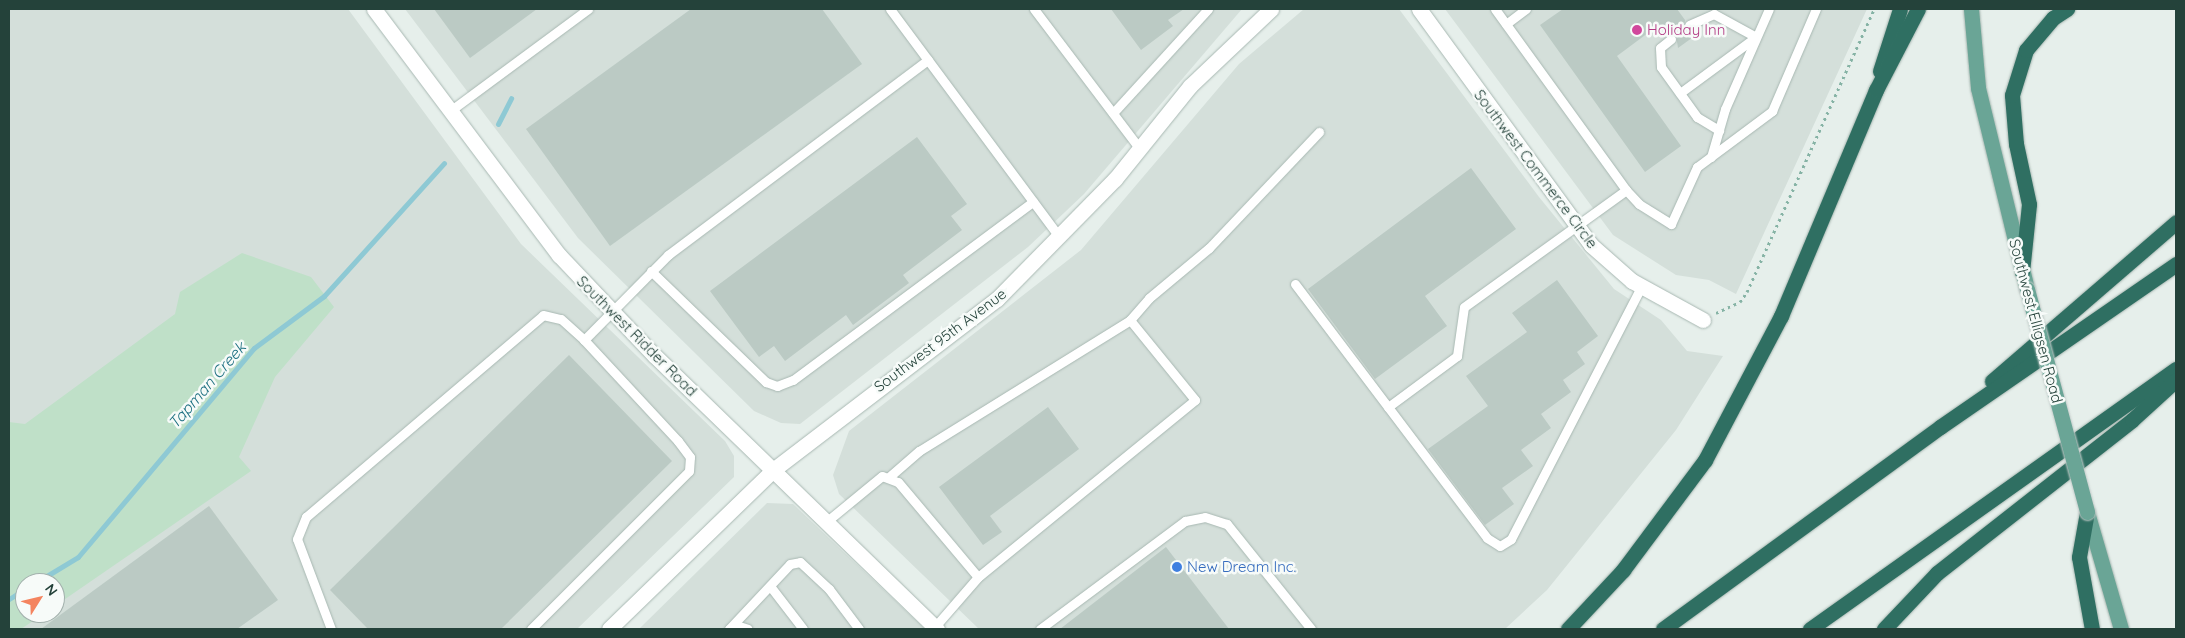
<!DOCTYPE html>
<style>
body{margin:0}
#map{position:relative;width:2185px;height:638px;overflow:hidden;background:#e6efeb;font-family:Quicksand,sans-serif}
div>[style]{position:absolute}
.built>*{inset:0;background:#d4dfda}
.green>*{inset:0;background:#bfe0c8}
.stream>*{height:5px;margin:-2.5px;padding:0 2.5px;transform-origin:2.5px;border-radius:2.5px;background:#8ec9d4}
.building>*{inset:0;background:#bbcac4}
.path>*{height:3px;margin-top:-1.5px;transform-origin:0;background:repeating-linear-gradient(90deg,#86b3a5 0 2.5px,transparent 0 6.5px)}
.roads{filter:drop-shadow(0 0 1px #a8b8b2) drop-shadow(0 0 1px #a8b8b2)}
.service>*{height:9px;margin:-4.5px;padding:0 4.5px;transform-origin:4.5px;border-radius:4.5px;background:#fff}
.tertiary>*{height:15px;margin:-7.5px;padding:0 7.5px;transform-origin:7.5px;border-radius:7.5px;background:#fff}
.secondary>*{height:15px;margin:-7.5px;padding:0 7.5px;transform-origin:7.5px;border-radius:7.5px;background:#fff}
.primary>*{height:15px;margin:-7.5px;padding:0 7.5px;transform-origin:7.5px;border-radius:7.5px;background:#6aa596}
.motorway>*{height:15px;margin:-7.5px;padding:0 7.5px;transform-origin:7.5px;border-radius:7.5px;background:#2f6f62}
.bridges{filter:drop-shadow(0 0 1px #c2cac8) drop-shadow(0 0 1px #c2cac8)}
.primary-bridge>*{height:15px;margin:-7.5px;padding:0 7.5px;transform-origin:7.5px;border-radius:7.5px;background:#6aa596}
.dots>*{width:14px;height:14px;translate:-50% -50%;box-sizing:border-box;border:2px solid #f7fbf9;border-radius:50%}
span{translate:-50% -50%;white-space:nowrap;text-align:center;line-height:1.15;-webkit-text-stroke:5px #f7fbf9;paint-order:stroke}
.hotel-label{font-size:15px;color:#b23c85}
.left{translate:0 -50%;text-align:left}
.street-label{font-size:15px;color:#24423a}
.shop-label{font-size:15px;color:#366cbe}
.water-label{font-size:16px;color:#1c6f80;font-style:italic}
.frame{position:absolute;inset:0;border:10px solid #24423a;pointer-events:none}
.north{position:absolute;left:15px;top:573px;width:50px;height:50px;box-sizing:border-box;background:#f7fbf9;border:1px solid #a3b1ad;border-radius:50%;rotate:54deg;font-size:14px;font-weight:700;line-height:20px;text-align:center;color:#24423a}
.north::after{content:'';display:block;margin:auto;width:18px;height:22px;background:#f4845f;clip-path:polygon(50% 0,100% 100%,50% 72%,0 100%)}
</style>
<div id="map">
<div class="built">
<i style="clip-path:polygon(evenodd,9px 9px,348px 9px,521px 244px,725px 441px,734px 456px,734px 477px,577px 629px,9px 629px,9px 9px,25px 583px,55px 583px,55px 613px,25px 613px,25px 583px)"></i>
<i style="clip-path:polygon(405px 9px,1242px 9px,1084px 194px,1028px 247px,800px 424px,781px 423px,754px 411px,578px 238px)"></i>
<i style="clip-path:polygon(1304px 9px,1399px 9px,1539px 197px,1614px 289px,1661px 320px,1687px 351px,1723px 356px,1676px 430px,1547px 590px,1505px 629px,979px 629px,839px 494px,833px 475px,849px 431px,1081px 250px,1239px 64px)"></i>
<i style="clip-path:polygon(1445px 9px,1867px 9px,1736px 294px,1709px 280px,1676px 275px,1613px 235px)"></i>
<i style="clip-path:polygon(767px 503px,793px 504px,925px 629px,639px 629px)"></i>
</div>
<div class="green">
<i style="clip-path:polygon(242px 253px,311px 277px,334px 307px,275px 377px,239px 457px,251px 471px,55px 606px,55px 583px,25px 583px,25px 613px,45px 613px,21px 629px,9px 629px,9px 422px,25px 424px,175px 314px,180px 292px)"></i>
</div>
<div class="stream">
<i style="left:498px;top:124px;width:29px;rotate:-63deg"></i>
<i style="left:35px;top:583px;width:50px;rotate:-31.2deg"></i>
<i style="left:78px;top:557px;width:273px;rotate:-49.9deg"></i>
<i style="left:254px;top:348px;width:87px;rotate:-36.6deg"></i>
<i style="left:324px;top:296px;width:179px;rotate:-47.9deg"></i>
<i style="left:9px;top:599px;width:19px;rotate:-32deg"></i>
</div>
<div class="building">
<i style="clip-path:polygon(434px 9px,537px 9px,470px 58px)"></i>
<i style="clip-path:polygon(691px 9px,822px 9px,862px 64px,610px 246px,526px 129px)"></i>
<i style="clip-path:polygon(1111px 9px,1184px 9px,1168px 20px,1173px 26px,1141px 50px)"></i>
<i style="clip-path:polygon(1563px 9px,1677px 9px,1685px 20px,1684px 28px,1696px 35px,1678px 48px,1676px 35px,1667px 34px,1660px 24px,1617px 56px,1681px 146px,1645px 172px,1540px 25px)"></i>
<i style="clip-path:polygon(917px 137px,967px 204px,951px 216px,962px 230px,903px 275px,909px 283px,853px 325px,846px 315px,785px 361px,774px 346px,759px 357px,710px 291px)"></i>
<i style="clip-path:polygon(1471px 168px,1516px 229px,1425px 296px,1447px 326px,1375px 379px,1308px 289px)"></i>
<i style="clip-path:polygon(1557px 280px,1598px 336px,1577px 352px,1585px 364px,1563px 380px,1571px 392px,1541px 414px,1551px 428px,1521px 450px,1533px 466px,1502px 488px,1514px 504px,1485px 525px,1428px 449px,1488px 406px,1466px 376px,1527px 332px,1512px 313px)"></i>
<i style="clip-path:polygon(569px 355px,672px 461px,501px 629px,368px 629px,330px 590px)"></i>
<i style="clip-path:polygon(1048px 407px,1079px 449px,990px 516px,1002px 532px,983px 545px,939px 487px)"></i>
<i style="clip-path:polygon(209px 506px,278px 600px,237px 629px,41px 629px)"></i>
<i style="clip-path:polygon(1166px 547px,1229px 629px,1060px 629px)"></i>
</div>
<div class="path">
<i style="left:1716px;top:313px;width:26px;rotate:-25deg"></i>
<i style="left:1740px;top:302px;width:12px;rotate:-55deg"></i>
<i style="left:1747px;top:292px;width:310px;rotate:-65.8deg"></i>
</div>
<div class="roads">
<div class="service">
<i style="left:890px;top:9px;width:285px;rotate:53.4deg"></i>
<i style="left:1034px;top:9px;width:174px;rotate:52.9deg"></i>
<i style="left:1495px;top:9px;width:223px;rotate:54.1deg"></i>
<i style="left:1626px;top:190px;width:19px;rotate:47deg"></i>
<i style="left:1639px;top:204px;width:38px;rotate:32deg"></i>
<i style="left:1671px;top:224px;width:63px;rotate:-65.5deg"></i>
<i style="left:1697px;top:167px;width:94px;rotate:-36.7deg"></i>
<i style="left:1772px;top:111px;width:111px;rotate:-66.7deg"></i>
<i style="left:1506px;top:24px;width:25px;rotate:-37deg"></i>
<i style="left:1671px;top:39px;width:14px;rotate:141deg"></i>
<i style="left:1660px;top:48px;width:19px;rotate:87deg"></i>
<i style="left:1661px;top:67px;width:62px;rotate:54.2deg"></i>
<i style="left:1697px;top:117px;width:26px;rotate:31deg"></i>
<i style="left:1680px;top:93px;width:94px;rotate:-36.4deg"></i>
<i style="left:1756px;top:37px;width:48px;rotate:-151.3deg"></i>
<i style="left:1714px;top:14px;width:27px;rotate:156deg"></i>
<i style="left:450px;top:111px;width:172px;rotate:-36.5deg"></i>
<i style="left:1113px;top:113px;width:141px;rotate:-47.6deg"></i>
<i style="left:1711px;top:157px;width:50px;rotate:-73.7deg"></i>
<i style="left:1725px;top:109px;width:109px;rotate:-66.3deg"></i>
<i style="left:651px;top:271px;width:160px;rotate:44deg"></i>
<i style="left:766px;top:382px;width:12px;rotate:20deg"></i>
<i style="left:777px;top:386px;width:17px;rotate:-21deg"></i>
<i style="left:793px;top:380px;width:299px;rotate:-36.6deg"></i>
<i style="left:1295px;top:284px;width:318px;rotate:52.9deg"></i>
<i style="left:1487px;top:538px;width:15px;rotate:32deg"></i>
<i style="left:1500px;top:546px;width:13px;rotate:-32deg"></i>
<i style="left:1511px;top:539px;width:284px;rotate:-62.7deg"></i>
<i style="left:1130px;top:320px;width:29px;rotate:-49deg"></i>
<i style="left:1149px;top:298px;width:78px;rotate:-39.8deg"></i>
<i style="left:1209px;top:248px;width:160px;rotate:-46.5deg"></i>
<i style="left:1388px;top:407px;width:86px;rotate:-36.5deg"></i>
<i style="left:1457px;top:356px;width:49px;rotate:-81.9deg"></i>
<i style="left:1464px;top:307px;width:200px;rotate:-35.8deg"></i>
<i style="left:889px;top:477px;width:40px;rotate:-41deg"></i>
<i style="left:919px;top:451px;width:248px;rotate:-31.8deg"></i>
<i style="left:1130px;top:320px;width:103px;rotate:50.9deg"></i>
<i style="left:1195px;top:400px;width:280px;rotate:140.8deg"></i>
<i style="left:826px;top:522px;width:72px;rotate:-39.4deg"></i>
<i style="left:882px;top:476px;width:17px;rotate:21deg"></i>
<i style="left:898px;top:482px;width:124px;rotate:49.9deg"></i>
<i style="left:978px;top:577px;width:69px;rotate:130.9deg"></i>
<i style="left:770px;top:586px;width:54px;rotate:52.5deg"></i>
<i style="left:331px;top:629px;width:96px;rotate:-110.7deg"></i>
<i style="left:297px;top:539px;width:24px;rotate:-68deg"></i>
<i style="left:306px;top:517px;width:311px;rotate:-40.4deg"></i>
<i style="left:543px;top:315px;width:18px;rotate:13deg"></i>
<i style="left:561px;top:319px;width:31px;rotate:42deg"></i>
<i style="left:531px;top:629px;width:223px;rotate:-45deg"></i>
<i style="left:689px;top:471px;width:14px;rotate:-86deg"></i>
<i style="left:690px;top:457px;width:20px;rotate:-127deg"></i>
<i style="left:678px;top:441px;width:138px;rotate:-132.9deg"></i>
<i style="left:584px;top:340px;width:120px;rotate:-45.3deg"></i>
<i style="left:668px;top:255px;width:325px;rotate:-36.9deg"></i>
<i style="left:729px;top:629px;width:89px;rotate:-46.8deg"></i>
<i style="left:790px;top:564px;width:10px;rotate:-11deg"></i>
<i style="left:800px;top:562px;width:40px;rotate:43deg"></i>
<i style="left:829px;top:589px;width:50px;rotate:53.1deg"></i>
<i style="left:729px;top:629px;width:10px;rotate:-17deg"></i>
<i style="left:739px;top:626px;width:9px;rotate:18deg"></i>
<i style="left:1040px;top:629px;width:181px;rotate:-36.7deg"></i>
<i style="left:1185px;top:521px;width:20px;rotate:-11deg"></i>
<i style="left:1205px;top:517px;width:23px;rotate:18deg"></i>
<i style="left:1227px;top:524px;width:134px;rotate:51.3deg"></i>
</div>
<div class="tertiary">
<i style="left:374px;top:9px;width:308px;rotate:53.1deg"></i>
<i style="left:559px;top:255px;width:138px;rotate:46.5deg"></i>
<i style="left:654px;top:355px;width:394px;rotate:44.1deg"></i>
<i style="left:1419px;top:9px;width:292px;rotate:53.9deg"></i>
<i style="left:1591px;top:245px;width:55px;rotate:41.3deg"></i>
<i style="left:1632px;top:281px;width:81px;rotate:28.8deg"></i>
</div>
<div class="secondary">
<i style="left:609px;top:629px;width:228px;rotate:-44.1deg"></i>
<i style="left:773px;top:470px;width:282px;rotate:-37.4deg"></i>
<i style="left:997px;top:299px;width:168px;rotate:-45.5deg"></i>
<i style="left:1115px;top:179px;width:119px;rotate:-51.1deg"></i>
<i style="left:1190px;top:86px;width:112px;rotate:-43.5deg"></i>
</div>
<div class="primary">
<i style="left:1971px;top:9px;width:79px;rotate:84.9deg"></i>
<i style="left:1978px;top:88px;width:207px;rotate:76.3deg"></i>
<i style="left:2087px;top:512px;width:122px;rotate:73.8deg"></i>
</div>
<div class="motorway">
<i style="left:1880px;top:71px;width:65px;rotate:-72.1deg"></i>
<i style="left:2022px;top:272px;width:68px;rotate:-84.1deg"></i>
<i style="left:2029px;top:204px;width:61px;rotate:-102.2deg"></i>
<i style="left:2016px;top:144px;width:49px;rotate:-94.7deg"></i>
<i style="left:2012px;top:95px;width:47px;rotate:-72.7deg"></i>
<i style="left:2026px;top:50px;width:42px;rotate:-49.8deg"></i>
<i style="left:2053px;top:18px;width:17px;rotate:-33deg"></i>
<i style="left:1992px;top:381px;width:243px;rotate:-40.8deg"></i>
<i style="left:2087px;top:512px;width:46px;rotate:100.1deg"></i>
<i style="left:2079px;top:557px;width:73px;rotate:79.8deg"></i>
<i style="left:1568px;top:629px;width:81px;rotate:-47deg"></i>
<i style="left:1623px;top:570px;width:137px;rotate:-53.3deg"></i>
<i style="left:1705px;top:460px;width:163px;rotate:-62.2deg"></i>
<i style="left:1781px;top:316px;width:245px;rotate:-67.2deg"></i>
<i style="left:1876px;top:90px;width:91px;rotate:-62.6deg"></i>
<i style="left:1663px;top:629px;width:343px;rotate:-36.1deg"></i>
<i style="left:1940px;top:427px;width:287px;rotate:-34.6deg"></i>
<i style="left:1810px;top:629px;width:449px;rotate:-35.4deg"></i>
<i style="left:1884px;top:629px;width:77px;rotate:-46.6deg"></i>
<i style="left:1937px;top:573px;width:248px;rotate:-38.1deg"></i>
<i style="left:2132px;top:420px;width:59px;rotate:-42.3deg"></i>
</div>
</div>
<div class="bridges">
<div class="primary-bridge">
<i style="left:2027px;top:289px;width:231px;rotate:74.9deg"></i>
</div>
</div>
<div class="dots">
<i style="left:1637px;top:30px;background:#d1479c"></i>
<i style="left:1177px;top:567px;background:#3f7fe0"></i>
</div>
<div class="hotel-label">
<span class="left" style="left:1647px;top:30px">Holiday Inn</span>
</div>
<div class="street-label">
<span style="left:1536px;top:169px;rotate:53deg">Southwest Commerce Circle</span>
<span style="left:2036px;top:321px;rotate:75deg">Southwest Elligsen Road</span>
<span style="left:637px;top:336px;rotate:45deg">Southwest Ridder Road</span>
<span style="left:940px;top:340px;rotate:-37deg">Southwest 95th Avenue</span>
</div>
<div class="shop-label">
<span class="left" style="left:1187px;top:567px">New Dream Inc.</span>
</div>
<div class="water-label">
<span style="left:207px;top:385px;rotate:-49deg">Tapman Creek</span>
</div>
<div class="frame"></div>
<div class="north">N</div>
</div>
